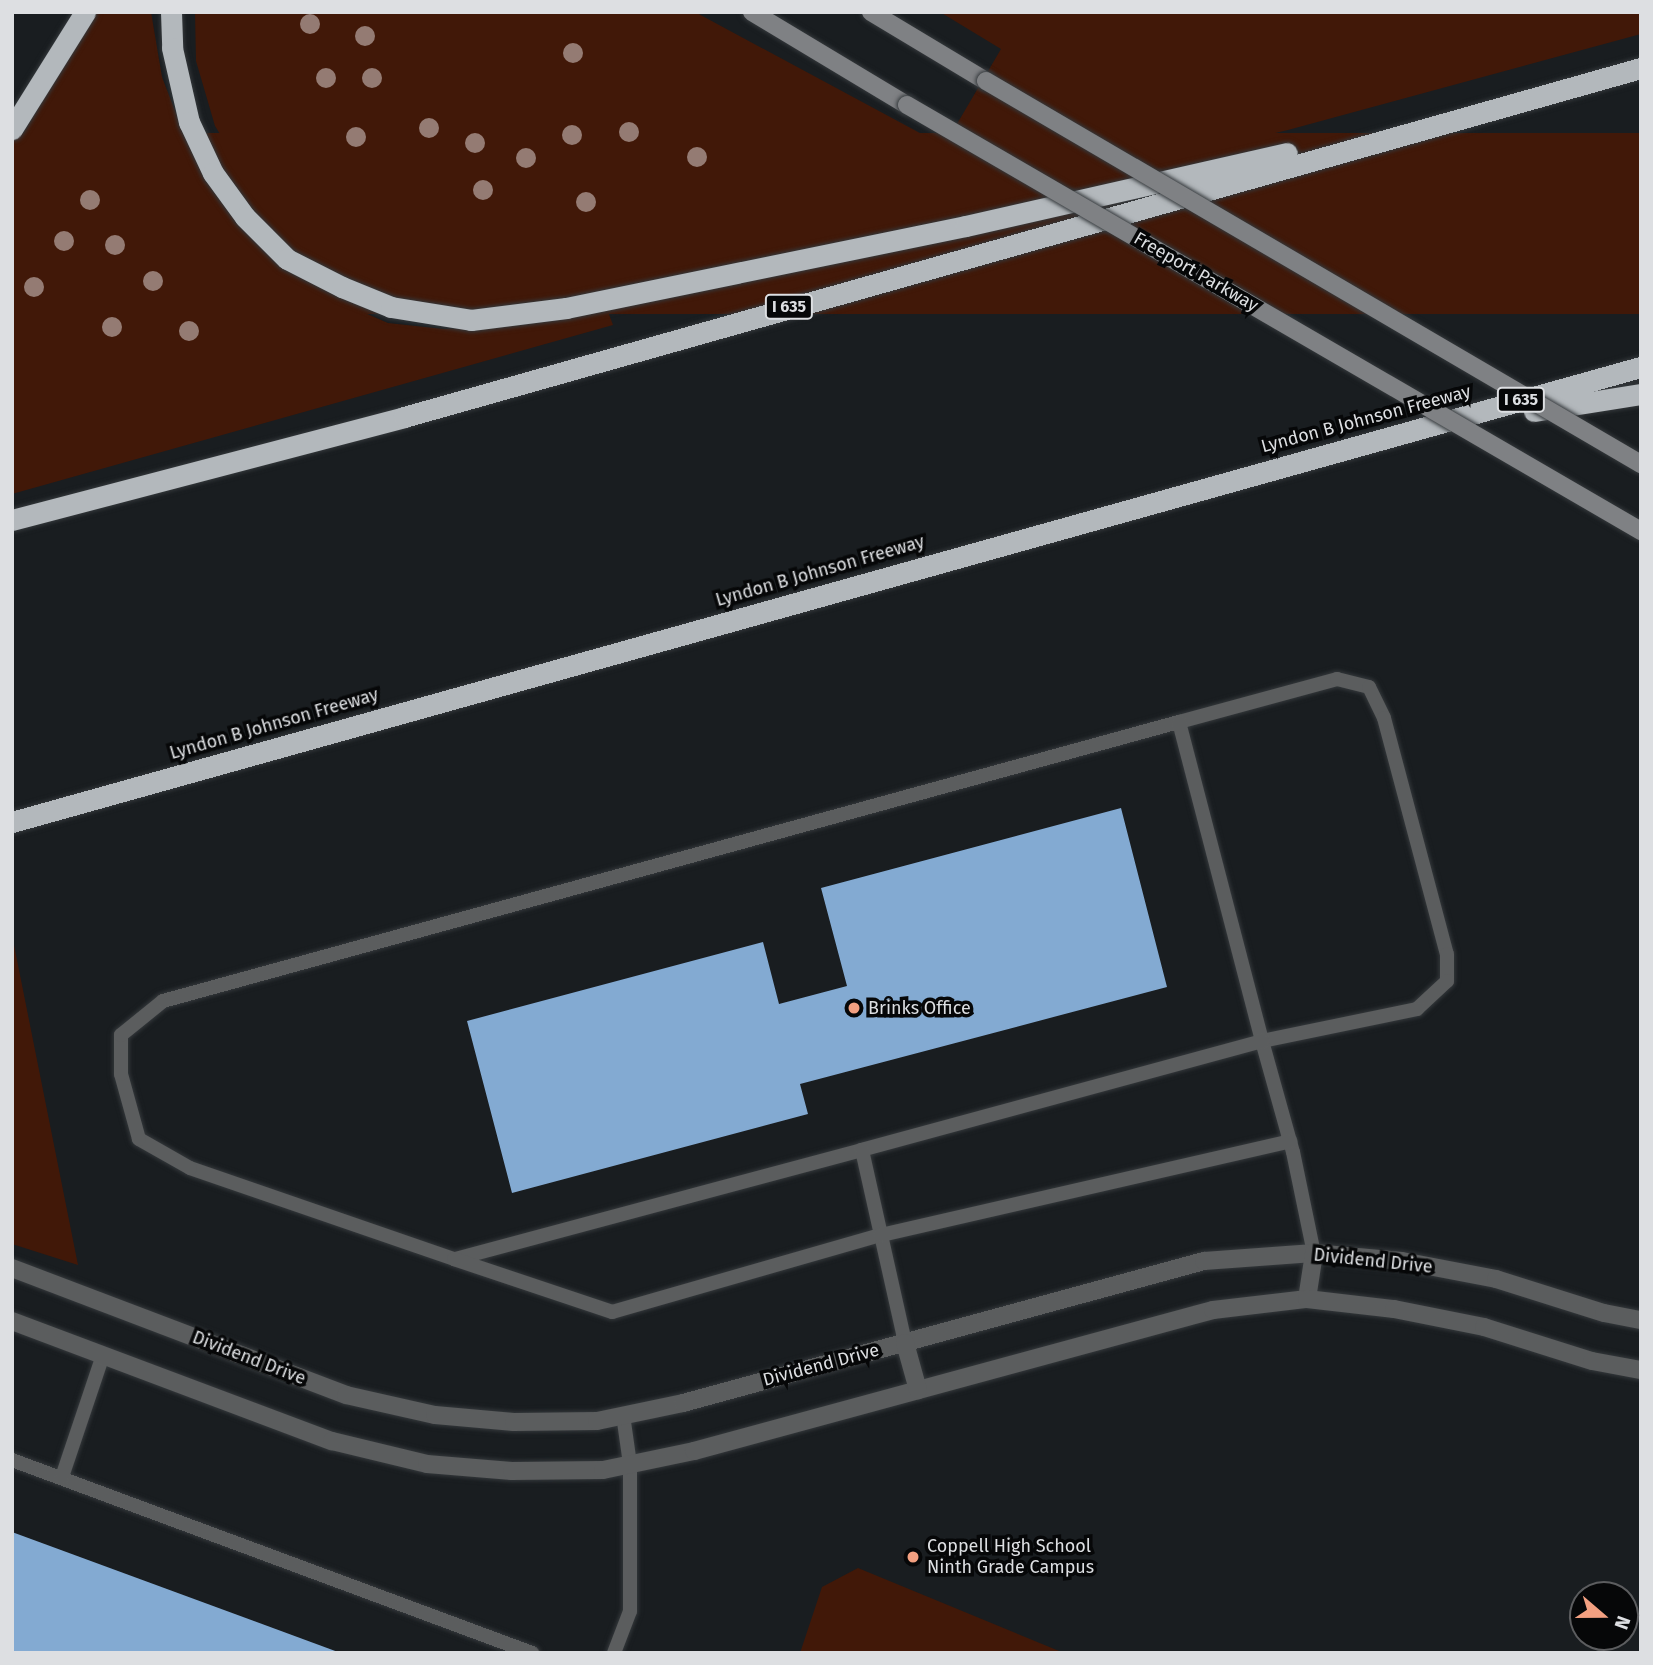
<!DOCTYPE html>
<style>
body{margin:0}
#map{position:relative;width:1653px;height:1665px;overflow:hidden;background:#191d20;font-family:"Fira Sans",sans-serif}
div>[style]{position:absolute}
.green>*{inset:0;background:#411808;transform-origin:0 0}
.building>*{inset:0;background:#83aad2}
.roads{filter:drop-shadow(0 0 2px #34383b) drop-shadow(0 0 2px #34383b)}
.service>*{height:14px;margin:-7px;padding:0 7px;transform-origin:7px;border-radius:7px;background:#5b5d5e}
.tertiary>*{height:18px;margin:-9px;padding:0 9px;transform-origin:9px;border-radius:9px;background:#5b5d5e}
.secondary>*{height:18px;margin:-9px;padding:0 9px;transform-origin:9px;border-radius:9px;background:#7f8184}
.motorway>*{height:21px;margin:-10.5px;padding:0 10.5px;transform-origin:10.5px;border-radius:10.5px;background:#b3b8bc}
.bridges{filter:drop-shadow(0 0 2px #34383b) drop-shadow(0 0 2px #34383b)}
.secondary-bridge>*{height:18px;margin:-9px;padding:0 9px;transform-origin:9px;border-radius:9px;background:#7f8184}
.trees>*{width:20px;height:20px;margin:-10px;border-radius:50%;background:#947b73}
.dots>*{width:19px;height:19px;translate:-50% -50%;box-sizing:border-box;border:4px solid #060708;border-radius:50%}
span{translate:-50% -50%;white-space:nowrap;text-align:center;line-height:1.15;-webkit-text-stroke:7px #060708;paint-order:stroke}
.shield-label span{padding:2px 5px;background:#060708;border:2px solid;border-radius:5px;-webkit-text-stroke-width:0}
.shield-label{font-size:16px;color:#dddfe2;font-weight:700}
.street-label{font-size:18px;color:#dddfe2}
.poi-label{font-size:18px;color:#dddfe2}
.left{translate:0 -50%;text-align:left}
.frame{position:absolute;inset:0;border:14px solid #dddfe2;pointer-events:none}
.north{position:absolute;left:1569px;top:1581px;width:70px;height:70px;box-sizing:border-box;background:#060708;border:2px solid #5c5d5f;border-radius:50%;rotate:110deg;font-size:19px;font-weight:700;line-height:28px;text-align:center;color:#dddfe2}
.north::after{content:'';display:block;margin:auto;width:24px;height:32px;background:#f3a081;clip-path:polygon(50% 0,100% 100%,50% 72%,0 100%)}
</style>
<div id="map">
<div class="green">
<i style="clip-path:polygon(96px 12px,151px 12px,162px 77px,204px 186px,262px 254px,319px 293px,388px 323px,444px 329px,523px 325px,607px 309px,613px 325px,12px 494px,12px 152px)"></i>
<i style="clip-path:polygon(195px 12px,695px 12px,944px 146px,1001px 49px,940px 12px,1641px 12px,1641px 34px,1288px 130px,1027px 191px,775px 247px,471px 294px,418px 288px,351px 266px,291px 229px,249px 181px,215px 126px,196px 61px)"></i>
<i style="left:1641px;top:133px;width:181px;height:1690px;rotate:90deg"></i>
<i style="clip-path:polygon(12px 935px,78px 1265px,12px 1244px)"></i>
<i style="clip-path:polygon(858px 1568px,1064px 1653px,800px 1653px,822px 1587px)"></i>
</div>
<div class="building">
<i style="clip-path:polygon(1121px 808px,1167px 987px,800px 1084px,808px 1114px,512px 1193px,467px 1021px,763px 942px,779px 1004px,847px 986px,821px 888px)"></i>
<i style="clip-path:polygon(12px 1532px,338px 1652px,338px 1653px,12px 1653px)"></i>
</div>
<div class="roads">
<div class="service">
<i style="left:1179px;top:722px;width:164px;rotate:-15.2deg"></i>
<i style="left:1337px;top:679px;width:33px;rotate:14deg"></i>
<i style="left:1369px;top:687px;width:34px;rotate:64deg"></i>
<i style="left:1384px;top:718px;width:244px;rotate:75.1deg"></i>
<i style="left:1447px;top:954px;width:27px;rotate:90deg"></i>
<i style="left:1447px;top:981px;width:41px;rotate:137deg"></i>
<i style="left:1417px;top:1009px;width:158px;rotate:168.3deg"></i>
<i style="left:1262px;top:1041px;width:115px;rotate:74.4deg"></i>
<i style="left:1293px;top:1152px;width:103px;rotate:78.3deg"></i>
<i style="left:862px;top:1150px;width:422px;rotate:165deg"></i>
<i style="left:454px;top:1259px;width:279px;rotate:-161deg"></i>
<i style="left:190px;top:1168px;width:59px;rotate:-150.4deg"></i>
<i style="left:139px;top:1139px;width:67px;rotate:-105.5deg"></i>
<i style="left:121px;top:1074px;width:39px;rotate:-90deg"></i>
<i style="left:121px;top:1035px;width:54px;rotate:-39deg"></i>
<i style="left:163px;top:1001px;width:1054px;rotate:-15.36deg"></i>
<i style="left:1179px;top:722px;width:330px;rotate:75.4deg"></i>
<i style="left:1262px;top:1041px;width:415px;rotate:164.8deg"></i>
<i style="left:862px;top:1150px;width:198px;rotate:77.4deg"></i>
<i style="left:454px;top:1259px;width:167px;rotate:18.5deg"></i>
<i style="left:612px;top:1312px;width:280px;rotate:-16deg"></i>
<i style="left:881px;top:1235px;width:420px;rotate:-12.9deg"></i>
<i style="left:12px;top:1460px;width:555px;rotate:20.36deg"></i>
<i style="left:62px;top:1477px;width:129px;rotate:-71.4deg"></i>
<i style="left:614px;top:1653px;width:45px;rotate:-69.1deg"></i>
<i style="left:630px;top:1611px;width:147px;rotate:-90deg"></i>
<i style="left:630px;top:1464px;width:49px;rotate:-98.1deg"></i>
</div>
<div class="tertiary">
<i style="left:12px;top:1268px;width:357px;rotate:20.8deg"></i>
<i style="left:346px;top:1395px;width:91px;rotate:12.7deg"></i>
<i style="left:435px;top:1415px;width:79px;rotate:5.1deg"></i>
<i style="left:514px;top:1422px;width:83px;rotate:-0.7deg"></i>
<i style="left:597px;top:1421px;width:88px;rotate:-11.8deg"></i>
<i style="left:683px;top:1403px;width:540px;rotate:-15.25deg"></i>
<i style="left:1204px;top:1261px;width:110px;rotate:-4.2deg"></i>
<i style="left:1314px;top:1253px;width:88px;rotate:5.2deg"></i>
<i style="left:1402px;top:1261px;width:96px;rotate:10.8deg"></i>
<i style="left:1496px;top:1279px;width:113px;rotate:17.5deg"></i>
<i style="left:1604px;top:1313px;width:38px;rotate:11deg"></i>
<i style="left:1307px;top:1299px;width:47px;rotate:-81.3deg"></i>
<i style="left:12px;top:1321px;width:342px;rotate:20.6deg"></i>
<i style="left:332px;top:1441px;width:98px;rotate:13.6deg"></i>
<i style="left:427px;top:1464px;width:85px;rotate:4.7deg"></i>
<i style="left:512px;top:1471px;width:91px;rotate:-0.6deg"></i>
<i style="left:603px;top:1470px;width:93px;rotate:-11.8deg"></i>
<i style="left:694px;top:1451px;width:538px;rotate:-15.2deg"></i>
<i style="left:1213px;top:1310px;width:95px;rotate:-6.7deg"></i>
<i style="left:1307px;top:1299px;width:88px;rotate:6.6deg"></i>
<i style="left:1394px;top:1309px;width:92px;rotate:11.3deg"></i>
<i style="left:1484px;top:1327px;width:113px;rotate:17.5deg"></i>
<i style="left:1592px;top:1361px;width:50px;rotate:10.4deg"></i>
<i style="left:905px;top:1343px;width:49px;rotate:74.5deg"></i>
</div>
<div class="secondary">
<i style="left:752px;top:12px;width:181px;rotate:31deg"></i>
<i style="left:871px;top:12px;width:134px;rotate:31deg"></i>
</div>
<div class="motorway">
<i style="left:171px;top:12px;width:36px;rotate:88deg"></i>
<i style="left:172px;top:48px;width:76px;rotate:77.1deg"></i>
<i style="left:189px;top:122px;width:56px;rotate:64.8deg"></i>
<i style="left:213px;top:173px;width:54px;rotate:54deg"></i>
<i style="left:245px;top:217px;width:59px;rotate:45deg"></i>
<i style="left:287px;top:259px;width:62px;rotate:27deg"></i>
<i style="left:342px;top:287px;width:53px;rotate:22.2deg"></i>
<i style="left:391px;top:307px;width:81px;rotate:9.2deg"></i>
<i style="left:471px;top:320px;width:96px;rotate:-7.2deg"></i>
<i style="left:566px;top:308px;width:408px;rotate:-11.6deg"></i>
<i style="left:966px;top:226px;width:329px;rotate:-12.8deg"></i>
<i style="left:12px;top:129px;width:138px;rotate:-58deg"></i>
<i style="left:1534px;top:411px;width:108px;rotate:-9deg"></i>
<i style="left:12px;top:520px;width:405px;rotate:-14.7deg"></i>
<i style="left:404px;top:417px;width:1285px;rotate:-15.76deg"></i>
<i style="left:12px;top:822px;width:1691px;rotate:-15.61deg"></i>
</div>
</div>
<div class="bridges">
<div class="secondary-bridge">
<i style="left:986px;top:81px;width:759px;rotate:30.32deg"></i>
<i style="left:907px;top:105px;width:849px;rotate:30.13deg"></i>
</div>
</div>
<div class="trees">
<i style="left:310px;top:24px"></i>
<i style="left:365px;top:36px"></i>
<i style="left:573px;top:53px"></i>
<i style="left:326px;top:78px"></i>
<i style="left:372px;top:78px"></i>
<i style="left:429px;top:128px"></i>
<i style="left:629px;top:132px"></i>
<i style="left:572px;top:135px"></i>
<i style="left:356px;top:137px"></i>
<i style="left:475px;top:143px"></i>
<i style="left:697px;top:157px"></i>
<i style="left:526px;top:158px"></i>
<i style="left:483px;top:190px"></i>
<i style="left:90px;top:200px"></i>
<i style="left:586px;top:202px"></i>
<i style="left:64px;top:241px"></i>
<i style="left:115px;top:245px"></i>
<i style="left:153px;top:281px"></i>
<i style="left:34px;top:287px"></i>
<i style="left:112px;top:327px"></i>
<i style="left:189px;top:331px"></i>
</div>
<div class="dots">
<i style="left:854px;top:1008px;background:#f3a081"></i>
<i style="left:913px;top:1557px;background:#f3a081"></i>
</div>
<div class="shield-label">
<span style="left:789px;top:307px">I 635</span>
<span style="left:1521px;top:400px">I 635</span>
</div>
<div class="street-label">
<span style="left:1196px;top:272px;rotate:30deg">Freeport Parkway</span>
<span style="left:1366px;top:419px;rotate:-15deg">Lyndon B Johnson Freeway</span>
<span style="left:820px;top:571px;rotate:-16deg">Lyndon B Johnson Freeway</span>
<span style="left:274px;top:724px;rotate:-16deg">Lyndon B Johnson Freeway</span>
<span style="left:1373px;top:1261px;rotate:6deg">Dividend Drive</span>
<span style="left:249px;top:1358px;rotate:21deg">Dividend Drive</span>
<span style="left:821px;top:1365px;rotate:-15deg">Dividend Drive</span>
</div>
<div class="poi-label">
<span class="left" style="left:868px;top:1008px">Brinks Office</span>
<span class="left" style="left:927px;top:1557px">Coppell High School<br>Ninth Grade Campus</span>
</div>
<div class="frame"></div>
<div class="north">N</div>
</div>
